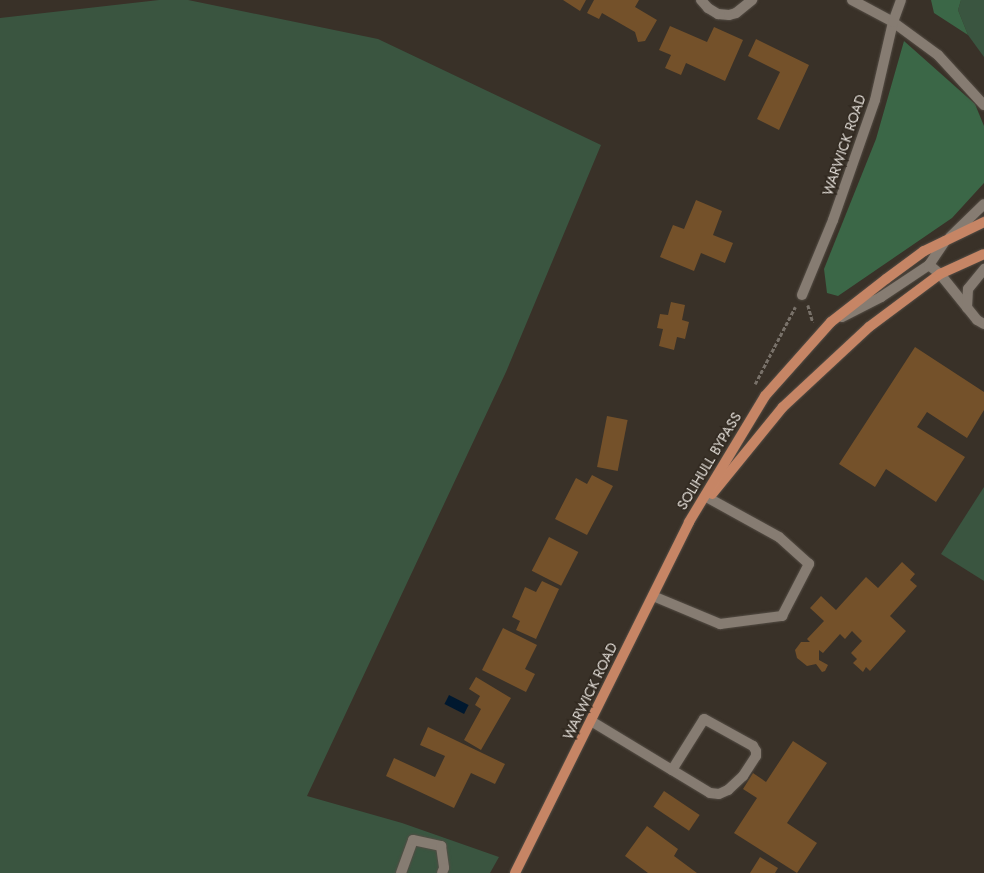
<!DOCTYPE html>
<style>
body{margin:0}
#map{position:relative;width:984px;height:873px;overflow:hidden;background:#393128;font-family:Jost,sans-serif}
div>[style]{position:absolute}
.green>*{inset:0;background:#3a5540}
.forest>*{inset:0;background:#3b6747}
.water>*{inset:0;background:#00182f;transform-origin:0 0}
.building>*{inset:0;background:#74512a;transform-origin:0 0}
.path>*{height:2.5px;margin-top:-1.25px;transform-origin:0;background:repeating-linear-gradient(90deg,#787169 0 4px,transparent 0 6px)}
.roads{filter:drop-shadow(0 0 1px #544d45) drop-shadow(0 0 1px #544d45)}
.minor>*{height:10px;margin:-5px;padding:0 5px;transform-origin:5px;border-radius:5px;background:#867c72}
.major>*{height:10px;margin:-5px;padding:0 5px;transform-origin:5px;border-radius:5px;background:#c68565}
span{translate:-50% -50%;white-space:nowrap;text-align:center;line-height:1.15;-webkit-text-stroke:3px #2f271e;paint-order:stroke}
.street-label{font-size:14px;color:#e7e2dc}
</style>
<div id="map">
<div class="green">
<i style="clip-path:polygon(159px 0,188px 0,378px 39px,601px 145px,506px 372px,307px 796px,402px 823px,499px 857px,490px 873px,0 873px,0 18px)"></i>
<i style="clip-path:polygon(961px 0,984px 0,984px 57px,968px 35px,958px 10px)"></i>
<i style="clip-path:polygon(984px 487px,984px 581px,941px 554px)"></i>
</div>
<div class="forest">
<i style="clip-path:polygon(931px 0,961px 0,958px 10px,968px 35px,934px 13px)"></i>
<i style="clip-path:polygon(904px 41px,975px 104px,984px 126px,984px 183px,952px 218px,838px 296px,827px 293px,824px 269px,876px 139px)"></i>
</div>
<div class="water">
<i style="left:449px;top:695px;width:22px;height:10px;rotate:27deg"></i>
</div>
<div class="building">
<i style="clip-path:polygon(563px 0,586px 0,580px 11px)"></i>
<i style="clip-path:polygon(594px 0,639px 0,635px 7px,657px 20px,645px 41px,638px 42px,635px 32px,602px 13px,599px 19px,587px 13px)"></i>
<i style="clip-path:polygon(670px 26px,707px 42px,714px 27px,743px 40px,725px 81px,686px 63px,681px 75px,665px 68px,671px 55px,659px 50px)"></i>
<i style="clip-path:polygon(756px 39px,809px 65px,779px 130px,757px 119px,780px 72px,748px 56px)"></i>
<i style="clip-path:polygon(696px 200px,722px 211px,713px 235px,733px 243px,725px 263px,701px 253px,694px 271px,660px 257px,673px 225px,684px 229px)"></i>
<i style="clip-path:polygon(671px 302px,685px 305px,682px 320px,689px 322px,685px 339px,677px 337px,674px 350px,659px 346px,663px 329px,657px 328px,660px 314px,668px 315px)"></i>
<i style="clip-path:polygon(915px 347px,984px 392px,984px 410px,967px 438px,927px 412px,917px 427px,965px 457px,936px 502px,886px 469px,875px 487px,839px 464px)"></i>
<i style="left:607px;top:416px;width:21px;height:52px;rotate:11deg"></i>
<i style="clip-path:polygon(592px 475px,613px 486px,587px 535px,555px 519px,576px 478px,587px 484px)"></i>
<i style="left:549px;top:537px;width:33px;height:38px;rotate:27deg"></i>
<i style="clip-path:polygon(902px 562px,915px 574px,910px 580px,917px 586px,890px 616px,906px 631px,870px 671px,866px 667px,863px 672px,853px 663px,857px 659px,851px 653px,862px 641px,852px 631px,845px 639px,840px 634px,823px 653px,819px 650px,819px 660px,828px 665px,825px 671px,822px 672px,816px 664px,807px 666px,797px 658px,795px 650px,801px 642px,810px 642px,807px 639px,824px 621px,810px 608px,821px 596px,836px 610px,866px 577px,878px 588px)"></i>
<i style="clip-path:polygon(542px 581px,559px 589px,536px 639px,516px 630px,520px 621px,512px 617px,525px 587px,536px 592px)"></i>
<i style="clip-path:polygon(503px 628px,537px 645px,525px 669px,535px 674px,526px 692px,482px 670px)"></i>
<i style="clip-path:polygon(476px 677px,511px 698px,481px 750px,464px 740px,481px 709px,475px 705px,480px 696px,469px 689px)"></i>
<i style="clip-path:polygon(428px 727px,505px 764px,495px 784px,471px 773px,454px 808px,386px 776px,394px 758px,435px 777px,445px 756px,420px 745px)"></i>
<i style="clip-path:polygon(793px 741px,827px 763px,787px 823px,817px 843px,797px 873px,734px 833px,757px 798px,743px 789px,753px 773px,766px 782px)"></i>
<i style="left:664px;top:791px;width:43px;height:19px;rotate:34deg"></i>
<i style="clip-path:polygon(647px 826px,678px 849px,674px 856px,697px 873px,648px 873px,625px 856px)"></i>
<i style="clip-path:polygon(760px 857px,778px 868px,775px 873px,750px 873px)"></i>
</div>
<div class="path">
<i style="left:808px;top:305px;width:18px;rotate:74deg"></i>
<i style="left:755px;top:384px;width:87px;rotate:-62.5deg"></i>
</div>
<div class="roads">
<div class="minor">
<i style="left:701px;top:0;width:11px;rotate:49deg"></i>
<i style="left:708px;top:8px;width:12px;rotate:31deg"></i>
<i style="left:718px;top:14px;width:11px;rotate:5deg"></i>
<i style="left:729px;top:15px;width:7px;rotate:-16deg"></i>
<i style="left:736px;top:13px;width:21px;rotate:-39deg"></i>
<i style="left:852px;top:0;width:47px;rotate:28.2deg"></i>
<i style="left:893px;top:22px;width:56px;rotate:36.3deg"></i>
<i style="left:938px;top:55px;width:68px;rotate:47.4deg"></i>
<i style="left:950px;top:237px;width:47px;rotate:-44.1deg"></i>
<i style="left:929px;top:265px;width:14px;rotate:39deg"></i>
<i style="left:940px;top:274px;width:59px;rotate:51.2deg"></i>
<i style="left:977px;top:320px;width:8px;rotate:30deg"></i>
<i style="left:802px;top:295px;width:81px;rotate:-67.5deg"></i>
<i style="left:833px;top:220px;width:127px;rotate:-70.7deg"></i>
<i style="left:875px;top:100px;width:80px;rotate:-77deg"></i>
<i style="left:893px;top:22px;width:23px;rotate:-70deg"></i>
<i style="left:967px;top:308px;width:19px;rotate:-87deg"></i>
<i style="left:968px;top:289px;width:26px;rotate:-51deg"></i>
<i style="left:842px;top:317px;width:44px;rotate:-27.1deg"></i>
<i style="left:881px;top:297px;width:58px;rotate:-33.7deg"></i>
<i style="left:929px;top:265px;width:29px;rotate:-56deg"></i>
<i style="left:653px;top:596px;width:73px;rotate:22.7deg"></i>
<i style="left:720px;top:624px;width:63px;rotate:-7.4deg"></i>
<i style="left:782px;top:616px;width:59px;rotate:-62.6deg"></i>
<i style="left:809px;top:564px;width:40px;rotate:-138deg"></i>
<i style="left:779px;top:537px;width:81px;rotate:-151.2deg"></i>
<i style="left:591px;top:721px;width:95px;rotate:31.2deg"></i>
<i style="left:672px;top:770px;width:44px;rotate:31.2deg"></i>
<i style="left:710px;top:793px;width:9px;rotate:6deg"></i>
<i style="left:719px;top:794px;width:10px;rotate:-24deg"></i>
<i style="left:728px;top:790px;width:21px;rotate:-43deg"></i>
<i style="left:743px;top:776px;width:24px;rotate:-57deg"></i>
<i style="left:756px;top:756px;width:5px;rotate:-90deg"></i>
<i style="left:756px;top:751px;width:6px;rotate:-121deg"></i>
<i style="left:753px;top:746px;width:56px;rotate:-151.1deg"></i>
<i style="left:704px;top:719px;width:60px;rotate:122.1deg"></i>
<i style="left:401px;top:873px;width:35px;rotate:-70deg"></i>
<i style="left:413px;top:840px;width:29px;rotate:12deg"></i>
<i style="left:441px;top:846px;width:22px;rotate:82deg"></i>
<i style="left:444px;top:868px;width:5px;rotate:112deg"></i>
</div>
<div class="major">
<i style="left:712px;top:494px;width:112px;rotate:-50.8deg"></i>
<i style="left:783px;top:407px;width:117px;rotate:-42.9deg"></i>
<i style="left:869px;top:327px;width:89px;rotate:-36.7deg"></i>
<i style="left:940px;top:274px;width:48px;rotate:-24.4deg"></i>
<i style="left:515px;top:873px;width:392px;rotate:-63.6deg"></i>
<i style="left:689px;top:522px;width:147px;rotate:-58.9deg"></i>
<i style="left:765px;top:396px;width:99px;rotate:-48.3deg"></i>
<i style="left:831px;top:322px;width:70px;rotate:-38deg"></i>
<i style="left:886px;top:279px;width:47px;rotate:-36.4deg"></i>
<i style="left:924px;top:251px;width:67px;rotate:-25.8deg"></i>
</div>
</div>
<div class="street-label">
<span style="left:844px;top:145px;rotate:-71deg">WARWICK ROAD</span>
<span style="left:709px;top:461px;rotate:-59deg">SOLIHULL BYPASS</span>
<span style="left:590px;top:691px;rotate:-64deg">WARWICK ROAD</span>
</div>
</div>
